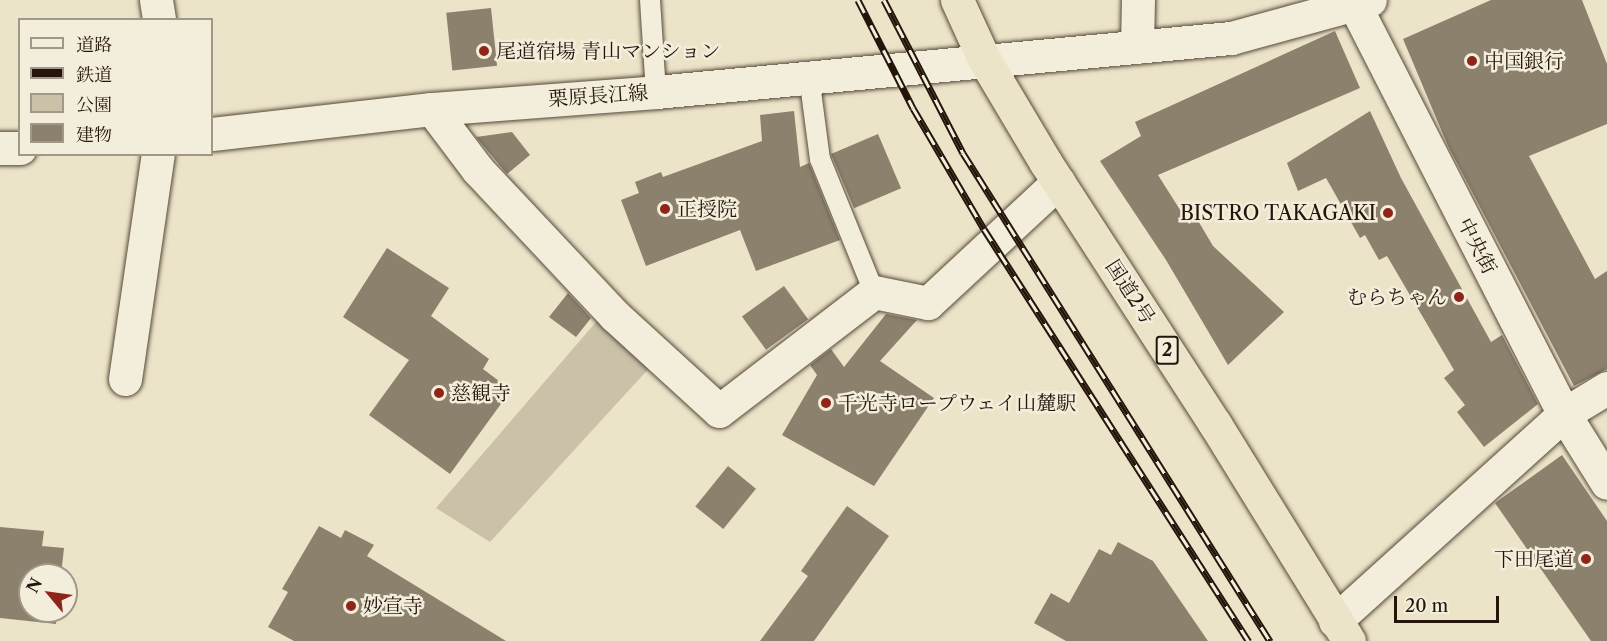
<!DOCTYPE html>
<meta charset="utf-8">
<style>
body{margin:0}
#map{position:relative;width:1607px;height:641px;overflow:hidden;background:#ece4c8;font-family:"Libre Caslon Text","Noto Serif JP",serif}
div>[style]{position:absolute}
.green>*{inset:0;background:#cac1a8}
.building>*{inset:0;background:#8c816d;transform-origin:0 0}
.roads{filter:drop-shadow(0 0 2px #56493a) drop-shadow(0 0 2px #56493a)}
.lane>*{height:20px;margin:-10px;padding:0 10px;transform-origin:10px;border-radius:10px;background:#f3eddb}
.street>*{height:33px;margin:-16.5px;padding:0 16.5px;transform-origin:16.5px;border-radius:16.5px;background:#f3eddb}
.secondary>*{height:33px;margin:-16.5px;padding:0 16.5px;transform-origin:16.5px;border-radius:16.5px;background:#f3eddb}
.highway>*{height:33px;margin:-16.5px;padding:0 16.5px;transform-origin:16.5px;border-radius:16.5px;background:#ece4c8}
.rail>*{height:7px;margin-top:-3.5px;transform-origin:0;background:repeating-linear-gradient(90deg,#f3eddb 0 14px,#24150b 0 28px);box-sizing:border-box;border-block:2px solid #24150b}
.dots>*{width:16px;height:16px;translate:-50% -50%;box-sizing:border-box;border:3px solid #f3eddb;border-radius:50%}
span{translate:-50% -50%;white-space:nowrap;text-align:center;line-height:1.15;-webkit-text-stroke:5px #f3eddb;paint-order:stroke}
.shield-label span{padding:2px 4px;background:#f3eddb;border:2px solid;border-radius:4px;-webkit-text-stroke-width:0}
.shield-label{font-size:18px;color:#24150b;font-weight:700}
.poi-label{font-size:20px;color:#24150b}
.left{translate:0 -50%;text-align:left}
.right{translate:-100% -50%;text-align:right}
.street-label{font-size:20px;color:#24150b}
.legend{position:absolute;left:18px;top:18px;width:195px;height:138px;box-sizing:border-box;background:#f3eddb;border:2px solid #a09788;margin:0;padding:8px 10px;list-style:none;font-size:18px;color:#24150b}
.legend li{display:flex;align-items:center;gap:12px;height:30px}
.legend b{width:30px;border:2px solid #a09788}
.north{position:absolute;left:18px;top:563px;width:60px;height:60px;box-sizing:border-box;background:#f3eddb;border:2px solid #a09788;border-radius:50%;rotate:299deg;font-size:16px;font-weight:700;line-height:24px;text-align:center;color:#24150b}
.north::after{content:'';display:block;margin:auto;width:21px;height:27px;background:#8f2418;clip-path:polygon(50% 0,100% 100%,50% 72%,0 100%)}
.scale{position:absolute;left:1394px;top:596px;width:105px;height:27px;box-sizing:border-box;border:3px solid #24150b;border-top:0;padding-left:8px;font-size:18px;line-height:21px;white-space:nowrap;color:#24150b;-webkit-text-stroke:4px #f3eddb;paint-order:stroke}
</style>
<div id="map">
<div class="green">
<i style="clip-path:polygon(602px 315px,652px 365px,490px 542px,436px 508px)"></i>
</div>
<div class="building">
<i style="clip-path:polygon(1491px 0,1582px 0,1607px 64px,1607px 124px,1529px 156px,1595px 279px,1607px 271px,1607px 369px,1574px 386px,1448px 146px,1403px 39px)"></i>
<i style="left:491px;top:8px;width:58px;height:45px;rotate:84deg"></i>
<i style="clip-path:polygon(1335px 31px,1360px 88px,1158px 175px,1189px 224px,1197px 219px,1213px 246px,1284px 312px,1228px 365px,1166px 260px,1100px 161px,1141px 136px,1135px 122px)"></i>
<i style="clip-path:polygon(794px 111px,800px 167px,809px 163px,840px 240px,756px 271px,740px 230px,646px 266px,621px 200px,639px 193px,635px 182px,661px 172px,663px 177px,762px 141px,760px 115px)"></i>
<i style="clip-path:polygon(1370px 111px,1401px 178px,1491px 342px,1502px 335px,1538px 404px,1484px 447px,1457px 412px,1465px 405px,1444px 378px,1454px 370px,1387px 256px,1379px 260px,1365px 235px,1360px 238px,1326px 178px,1298px 191px,1287px 163px)"></i>
<i style="clip-path:polygon(512px 132px,530px 155px,507px 174px,476px 137px)"></i>
<i style="left:878px;top:134px;width:59px;height:51px;rotate:67deg"></i>
<i style="clip-path:polygon(387px 248px,449px 288px,431px 316px,489px 359px,483px 369px,511px 390px,450px 474px,369px 415px,409px 360px,343px 317px)"></i>
<i style="left:784px;top:286px;width:41px;height:52px;rotate:54deg"></i>
<i style="clip-path:polygon(568px 293px,591px 318px,576px 337px,549px 317px)"></i>
<i style="clip-path:polygon(886px 314px,917px 320px,880px 361px,934px 398px,874px 486px,782px 435px,817px 375px,810px 365px,831px 349px,844px 367px)"></i>
<i style="clip-path:polygon(1562px 455px,1607px 521px,1607px 641px,1591px 641px,1495px 503px)"></i>
<i style="left:728px;top:466px;width:36px;height:52px;rotate:39deg"></i>
<i style="clip-path:polygon(847px 506px,889px 536px,814px 641px,760px 641px,808px 576px,801px 571px)"></i>
<i style="clip-path:polygon(319px 526px,341px 538px,345px 530px,374px 545px,367px 556px,506px 641px,294px 641px,268px 627px,288px 592px,282px 589px)"></i>
<i style="clip-path:polygon(0 527px,44px 531px,42px 546px,64px 548px,61px 575px,30px 575px,30px 611px,57px 611px,56px 624px,0 618px)"></i>
<i style="clip-path:polygon(1118px 542px,1153px 561px,1208px 641px,1066px 641px,1034px 623px,1051px 593px,1069px 603px,1099px 549px,1111px 555px)"></i>
</div>
<div class="roads">
<div class="lane">
<i style="left:650px;top:0;width:92px;rotate:86.3deg"></i>
<i style="left:809px;top:76px;width:84px;rotate:82.5deg"></i>
<i style="left:820px;top:159px;width:144px;rotate:67.9deg"></i>
</div>
<div class="street">
<i style="left:156px;top:0;width:20px;rotate:81deg"></i>
<i style="left:1352px;top:0;width:465px;rotate:62.9deg"></i>
<i style="left:1564px;top:414px;width:81px;rotate:58.1deg"></i>
<i style="left:1137px;top:47px;width:47px;rotate:-88.8deg"></i>
<i style="left:432px;top:109px;width:76px;rotate:53deg"></i>
<i style="left:478px;top:170px;width:199px;rotate:46.8deg"></i>
<i style="left:614px;top:315px;width:142px;rotate:42.4deg"></i>
<i style="left:719px;top:411px;width:195px;rotate:-37.5deg"></i>
<i style="left:874px;top:292px;width:55px;rotate:11.5deg"></i>
<i style="left:928px;top:303px;width:178px;rotate:-42.9deg"></i>
<i style="left:125px;top:379px;width:227px;rotate:-81.7deg"></i>
<i style="left:1335px;top:621px;width:309px;rotate:-42.1deg"></i>
<i style="left:1564px;top:414px;width:50px;rotate:-31.2deg"></i>
</div>
<div class="secondary">
<i style="left:212px;top:134px;width:221px;rotate:-6.5deg"></i>
<i style="left:432px;top:109px;width:225px;rotate:-4.3deg"></i>
<i style="left:656px;top:92px;width:578px;rotate:-5.37deg"></i>
<i style="left:1231px;top:38px;width:144px;rotate:-15.3deg"></i>
<i style="left:0;top:148px;width:20px"></i>
</div>
<div class="highway">
<i style="left:957px;top:0;width:65px;rotate:65.4deg"></i>
<i style="left:984px;top:59px;width:121px;rotate:59.2deg"></i>
<i style="left:1046px;top:163px;width:311px;rotate:57.1deg"></i>
<i style="left:1215px;top:424px;width:255px;rotate:58.3deg"></i>
</div>
</div>
<div class="rail">
<i style="left:858px;top:0;width:121px;rotate:63deg"></i>
<i style="left:913px;top:108px;width:140px;rotate:59.6deg"></i>
<i style="left:984px;top:229px;width:490px;rotate:57.3deg"></i>
<i style="left:884px;top:0;width:172px;rotate:62.7deg"></i>
<i style="left:963px;top:153px;width:577px;rotate:57.83deg"></i>
</div>
<div class="dots">
<i style="left:484px;top:51px;background:#8f2418"></i>
<i style="left:1472px;top:61px;background:#8f2418"></i>
<i style="left:665px;top:209px;background:#8f2418"></i>
<i style="left:1388px;top:213px;background:#8f2418"></i>
<i style="left:1459px;top:297px;background:#8f2418"></i>
<i style="left:439px;top:393px;background:#8f2418"></i>
<i style="left:826px;top:403px;background:#8f2418"></i>
<i style="left:1586px;top:559px;background:#8f2418"></i>
<i style="left:351px;top:606px;background:#8f2418"></i>
</div>
<div class="shield-label">
<span style="left:1167px;top:350px">2</span>
</div>
<div class="poi-label">
<span class="left" style="left:496px;top:51px">尾道宿場 青山マンション</span>
<span class="left" style="left:1484px;top:61px">中国銀行</span>
<span class="left" style="left:677px;top:209px">正授院</span>
<span class="right" style="left:1376px;top:213px">BISTRO TAKAGAKI</span>
<span class="right" style="left:1447px;top:297px">むらちゃん</span>
<span class="left" style="left:451px;top:393px">慈観寺</span>
<span class="left" style="left:838px;top:403px">千光寺ロープウェイ山麓駅</span>
<span class="right" style="left:1574px;top:559px">下田尾道</span>
<span class="left" style="left:363px;top:606px">妙宣寺</span>
</div>
<div class="street-label">
<span style="left:598px;top:96px;rotate:-4deg">栗原長江線</span>
<span style="left:1477px;top:246px;rotate:63deg">中央街</span>
<span style="left:1130px;top:292px;rotate:57deg">国道2号</span>
</div>
<ul class="legend">
<li><b style="height:8px;background:#f3eddb"></b>道路</li>
<li><b style="height:8px;background:#24150b"></b>鉄道</li>
<li><b style="height:16px;background:#cac1a8"></b>公園</li>
<li><b style="height:16px;background:#8c816d"></b>建物</li>
</ul>
<div class="north">N</div>
<div class="scale">20 m</div>
</div>
